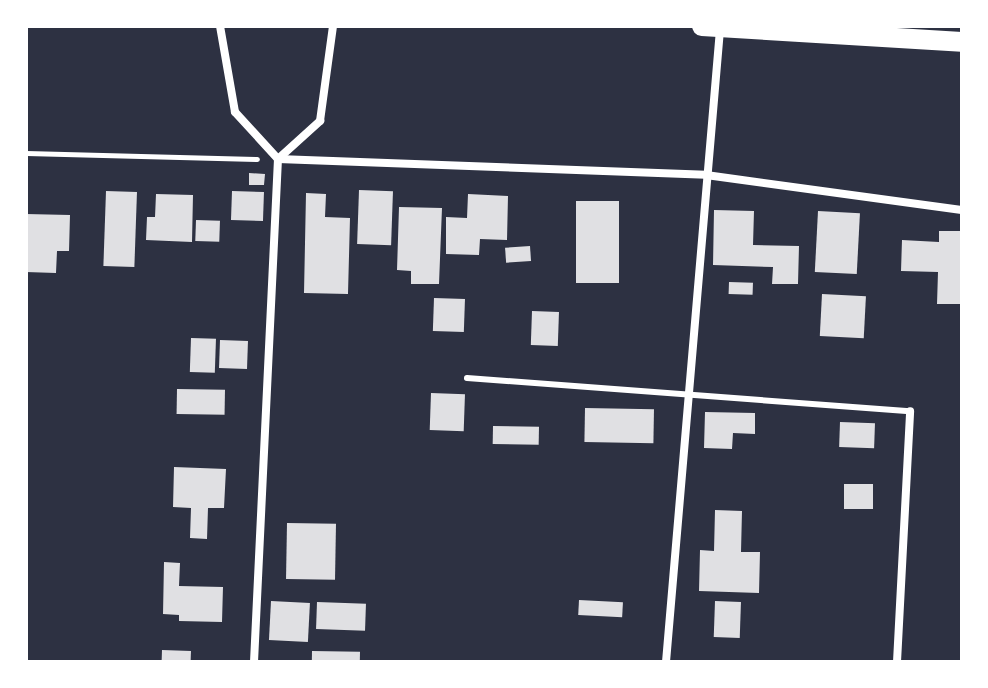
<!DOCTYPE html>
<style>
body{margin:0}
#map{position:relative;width:988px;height:688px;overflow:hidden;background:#2d3142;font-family:"Open Sans",sans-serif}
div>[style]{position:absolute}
.building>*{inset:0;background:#e0e0e3;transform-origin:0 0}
.path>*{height:5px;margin:-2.5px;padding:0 2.5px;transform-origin:2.5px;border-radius:2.5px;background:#fff}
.service>*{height:6px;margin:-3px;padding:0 3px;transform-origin:3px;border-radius:3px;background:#fff}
.minor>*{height:8px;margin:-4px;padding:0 4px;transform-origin:4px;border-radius:4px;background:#fff}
.primary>*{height:20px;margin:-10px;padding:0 10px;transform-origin:10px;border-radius:10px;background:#fff}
span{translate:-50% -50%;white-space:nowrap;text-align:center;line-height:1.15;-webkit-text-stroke:8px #fff;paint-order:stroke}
.frame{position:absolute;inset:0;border:28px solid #fff;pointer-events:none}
</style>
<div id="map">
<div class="building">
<i style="clip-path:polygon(249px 173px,265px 174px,264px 185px,249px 185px)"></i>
<i style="left:359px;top:190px;width:34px;height:54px;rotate:2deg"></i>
<i style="left:106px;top:191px;width:31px;height:75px;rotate:2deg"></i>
<i style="left:232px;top:191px;width:32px;height:29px;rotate:2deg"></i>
<i style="clip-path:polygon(306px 193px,326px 194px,325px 217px,350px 218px,348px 294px,304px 293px)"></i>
<i style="clip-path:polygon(156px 194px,193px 195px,192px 242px,146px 240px,147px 217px,155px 217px)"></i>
<i style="clip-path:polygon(468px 194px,508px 196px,507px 240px,480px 239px,479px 255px,446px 254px,446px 217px,467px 218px)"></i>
<i style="left:576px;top:201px;width:43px;height:82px"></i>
<i style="clip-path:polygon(399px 207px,442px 208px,439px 284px,411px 284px,411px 271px,397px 270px)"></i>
<i style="clip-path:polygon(714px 210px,754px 211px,753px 245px,799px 246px,798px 284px,772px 284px,773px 267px,713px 265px)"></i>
<i style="left:818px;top:211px;width:42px;height:61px;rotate:3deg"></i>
<i style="clip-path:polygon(26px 214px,70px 215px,69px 251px,57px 251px,56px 273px,26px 272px)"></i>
<i style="left:196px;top:220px;width:24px;height:21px;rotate:2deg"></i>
<i style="clip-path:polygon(939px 231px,962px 231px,962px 304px,937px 304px,938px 272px,901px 271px,902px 240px,939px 242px)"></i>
<i style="left:530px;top:246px;width:15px;height:25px;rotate:86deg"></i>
<i style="left:729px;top:282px;width:24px;height:12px;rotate:2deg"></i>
<i style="left:822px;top:294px;width:44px;height:42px;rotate:3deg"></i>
<i style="left:434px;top:298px;width:31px;height:33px;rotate:2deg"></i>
<i style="left:532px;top:311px;width:27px;height:34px;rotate:2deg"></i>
<i style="left:191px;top:338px;width:25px;height:34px;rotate:2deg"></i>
<i style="left:220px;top:340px;width:28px;height:28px;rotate:2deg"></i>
<i style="left:177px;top:389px;width:48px;height:25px;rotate:1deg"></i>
<i style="left:431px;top:393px;width:34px;height:37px;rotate:2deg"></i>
<i style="left:585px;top:408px;width:69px;height:34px;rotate:1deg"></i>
<i style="clip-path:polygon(705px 412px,755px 413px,755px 434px,733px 433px,732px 449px,704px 448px)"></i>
<i style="left:840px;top:422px;width:35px;height:25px;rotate:2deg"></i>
<i style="left:493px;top:426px;width:46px;height:18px;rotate:1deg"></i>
<i style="clip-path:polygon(174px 467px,226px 469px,224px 508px,208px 508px,207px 539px,190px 538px,191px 508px,173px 507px)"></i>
<i style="left:844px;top:484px;width:29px;height:25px"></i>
<i style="clip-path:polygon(715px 510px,742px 511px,741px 552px,760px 552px,759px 593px,699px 591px,700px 550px,714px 551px)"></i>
<i style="left:287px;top:523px;width:49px;height:56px;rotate:1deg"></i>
<i style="clip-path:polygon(164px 562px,180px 563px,179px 586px,223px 587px,222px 622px,179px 621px,179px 615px,163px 614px)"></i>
<i style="left:579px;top:600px;width:44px;height:15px;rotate:3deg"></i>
<i style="left:271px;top:601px;width:39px;height:39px;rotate:3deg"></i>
<i style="left:715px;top:601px;width:26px;height:36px;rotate:2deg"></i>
<i style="left:317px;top:602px;width:49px;height:27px;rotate:2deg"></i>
<i style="left:162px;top:650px;width:29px;height:12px;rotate:2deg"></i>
<i style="left:312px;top:651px;width:48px;height:11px;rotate:1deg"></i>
</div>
<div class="path">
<i style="left:26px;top:153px;width:231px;rotate:1.5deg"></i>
</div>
<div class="service">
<i style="left:467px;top:378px;width:444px;rotate:4.3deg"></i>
</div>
<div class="minor">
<i style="left:220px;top:26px;width:87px;rotate:80.1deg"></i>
<i style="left:235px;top:112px;width:64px;rotate:47.5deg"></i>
<i style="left:278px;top:159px;width:428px;rotate:2.1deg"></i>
<i style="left:706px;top:175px;width:258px;rotate:7.8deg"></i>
<i style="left:254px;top:662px;width:504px;rotate:-87.27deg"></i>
<i style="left:278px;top:159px;width:57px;rotate:-42.1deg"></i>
<i style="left:320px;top:121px;width:96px;rotate:-82.2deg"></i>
<i style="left:666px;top:662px;width:635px;rotate:-85.12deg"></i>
<i style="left:897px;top:662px;width:251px;rotate:-87deg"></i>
</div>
<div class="primary">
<i style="left:702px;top:26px;width:260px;rotate:3.5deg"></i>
</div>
<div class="frame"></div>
</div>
